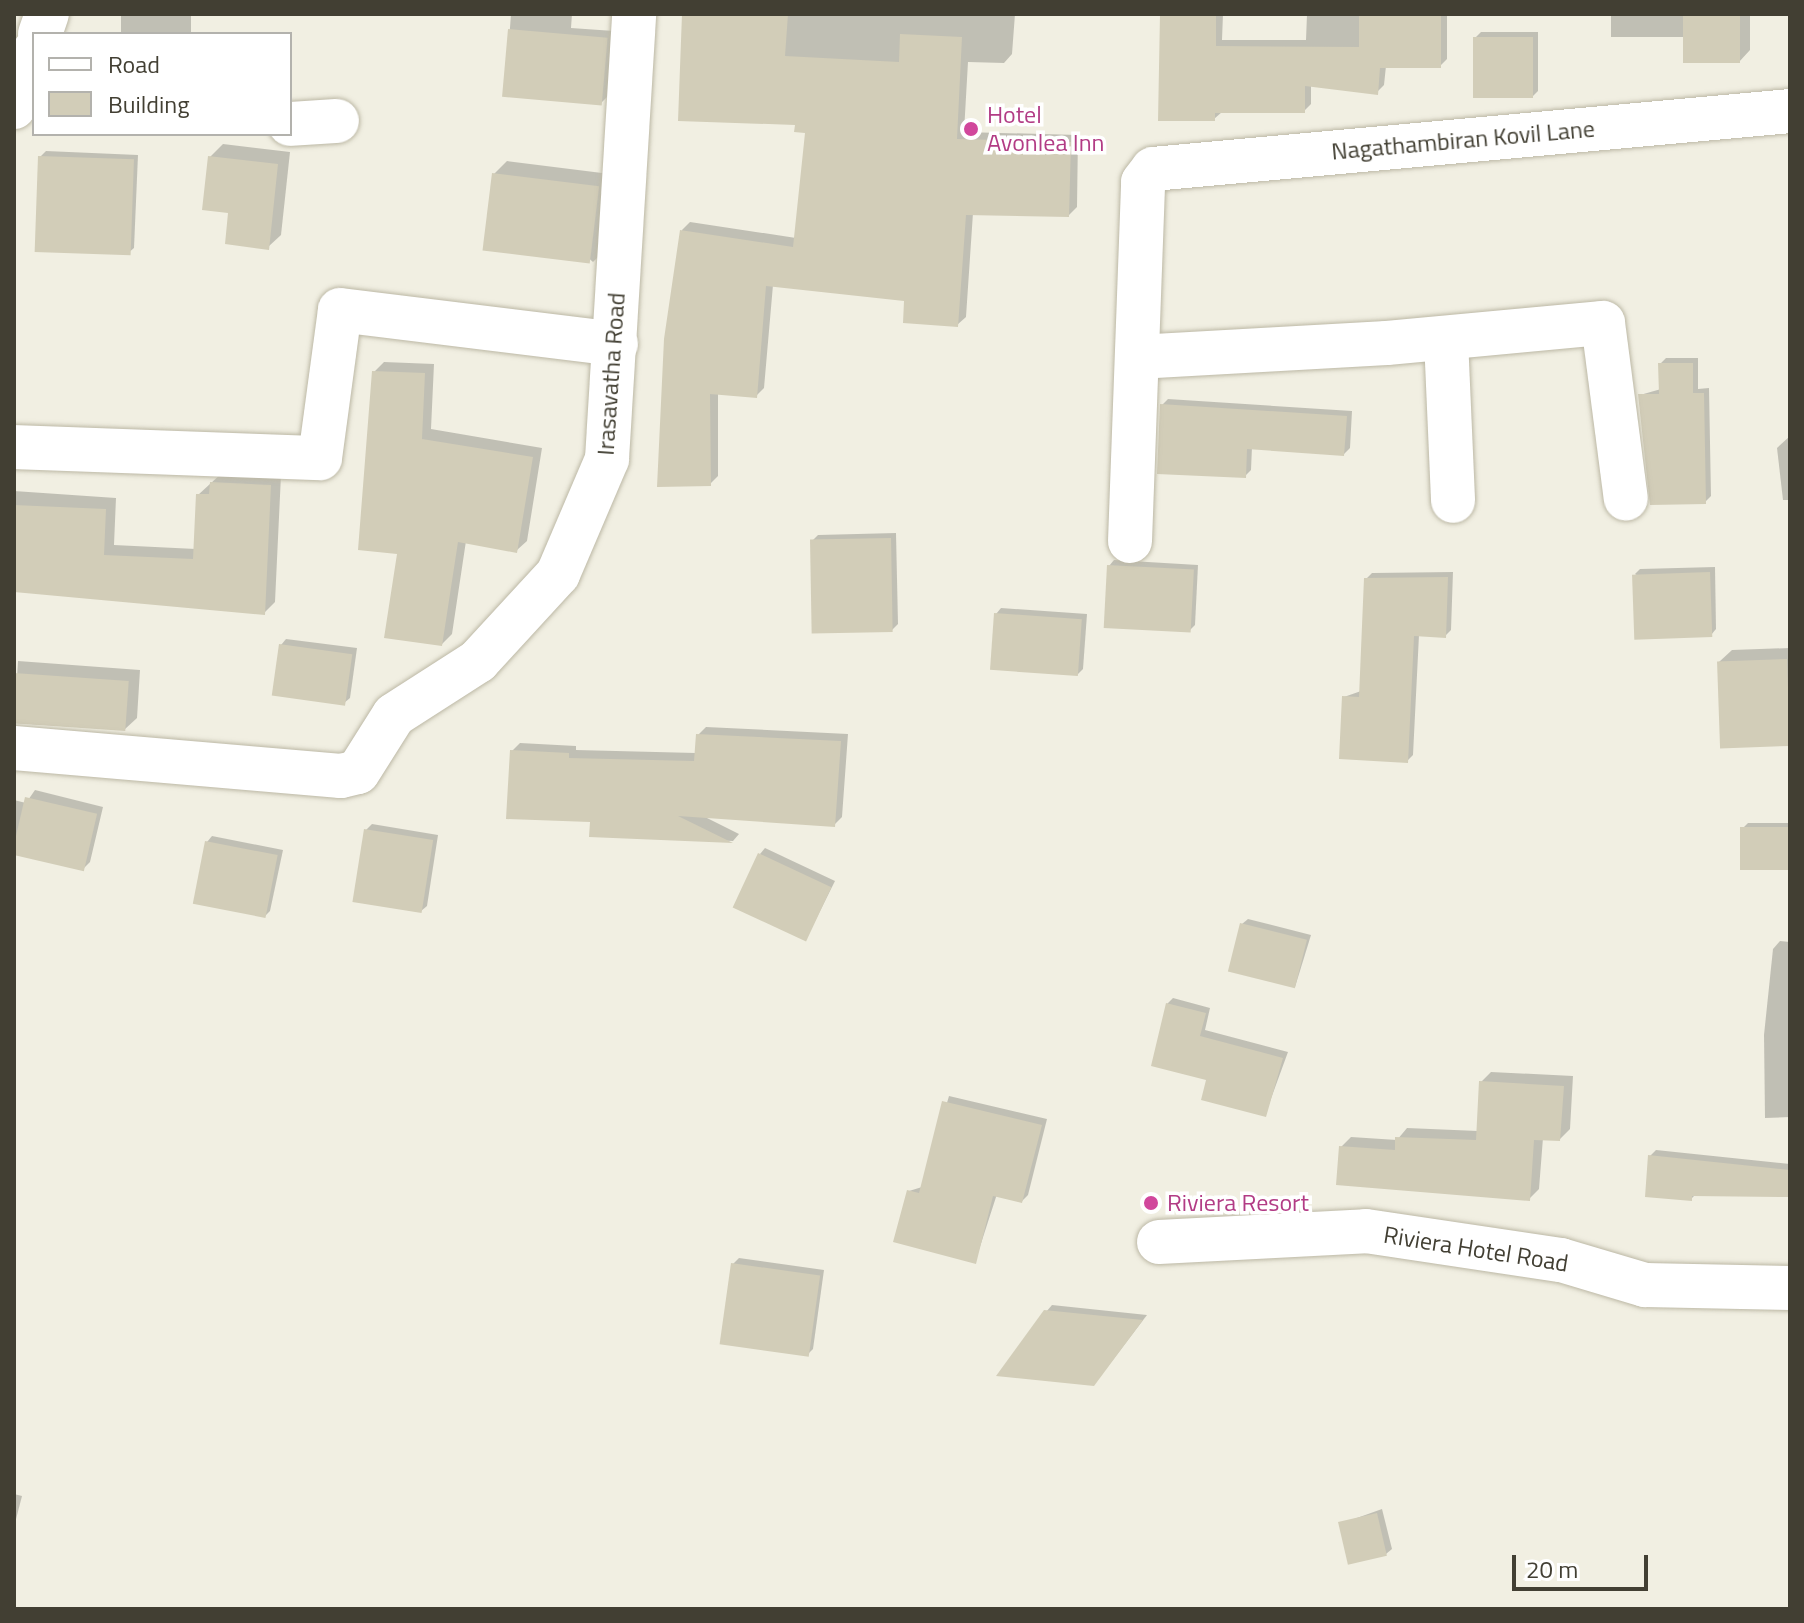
<!DOCTYPE html>
<style>
body{margin:0}
#map{position:relative;width:1804px;height:1623px;overflow:hidden;background:#f1efe2;font-family:"Titillium Web",sans-serif}
div>[style]{position:absolute}
.shadow>*{inset:0;background:#0003;transform-origin:0 0}
.building>*{inset:0;background:#d2cdb8;transform-origin:0 0}
.roads{filter:drop-shadow(0 0 2px #bcb8a5) drop-shadow(0 0 2px #bcb8a5)}
.minor>*{height:44px;margin:-22px;padding:0 22px;transform-origin:22px;border-radius:22px;background:#fff}
.dots>*{width:22px;height:22px;translate:-50% -50%;box-sizing:border-box;border:4px solid #fff;border-radius:50%}
span{translate:-50% -50%;white-space:nowrap;text-align:center;line-height:1.15;-webkit-text-stroke:7px #fff;paint-order:stroke}
.hotel-label{font-size:24px;color:#b23c85}
.left{translate:0 -50%;text-align:left}
.street-label{font-size:24px;color:#423f33}
.frame{position:absolute;inset:0;border:16px solid #423f33;pointer-events:none}
.legend{position:absolute;left:32px;top:32px;width:260px;height:104px;box-sizing:border-box;background:#fff;border:2px solid #b3b2ad;margin:0;padding:10px 14px;list-style:none;font-size:24px;color:#423f33}
.legend li{display:flex;align-items:center;gap:16px;height:40px}
.legend b{width:40px;border:2px solid #b3b2ad}
.scale{position:absolute;left:1512px;top:1555px;width:136px;height:36px;box-sizing:border-box;border:4px solid #423f33;border-top:0;padding-left:10px;font-size:24px;line-height:28px;white-space:nowrap;color:#423f33;-webkit-text-stroke:6px #fff;paint-order:stroke}
</style>
<div id="map">
<div class="shadow">
<i style="left:121px;top:14px;width:70px;height:20px"></i>
<i style="clip-path:polygon(511px 14px,572px 14px,571px 28px,614px 31px,608px 96px,601px 103px,505px 95px)"></i>
<i style="clip-path:polygon(758px 14px,1015px 14px,1012px 54px,1004px 63px,968px 62px,964px 132px,1078px 135px,1077px 207px,1069px 215px,973px 213px,966px 317px,957px 325px,906px 300px,773px 285px,764px 388px,756px 396px,718px 393px,718px 476px,710px 484px,682px 230px,690px 222px,796px 238px,807px 131px,797px 123px)"></i>
<i style="clip-path:polygon(1162px 14px,1223px 14px,1222px 40px,1306px 40px,1307px 14px,1447px 14px,1447px 59px,1440px 66px,1386px 66px,1384px 85px,1377px 92px,1311px 85px,1311px 104px,1304px 111px,1222px 112px,1214px 119px)"></i>
<i style="clip-path:polygon(1611px 14px,1750px 14px,1750px 50px,1739px 62px,1685px 37px,1611px 37px)"></i>
<i style="clip-path:polygon(1481px 32px,1538px 32px,1538px 91px,1532px 97px,1475px 38px)"></i>
<i style="clip-path:polygon(223px 144px,290px 152px,281px 235px,268px 247px,231px 211px,210px 157px)"></i>
<i style="clip-path:polygon(46px 151px,138px 155px,134px 248px,128px 253px,40px 157px)"></i>
<i style="clip-path:polygon(507px 161px,610px 174px,606px 249px,593px 262px,494px 174px)"></i>
<i style="clip-path:polygon(1666px 358px,1698px 358px,1698px 389px,1709px 388px,1711px 496px,1705px 502px,1640px 395px,1661px 389px,1660px 364px)"></i>
<i style="clip-path:polygon(384px 362px,434px 364px,431px 429px,542px 448px,527px 541px,517px 550px,466px 541px,452px 634px,442px 644px,399px 552px,374px 372px)"></i>
<i style="clip-path:polygon(1168px 399px,1352px 411px,1350px 448px,1344px 454px,1252px 447px,1251px 470px,1245px 476px,1162px 405px)"></i>
<i style="clip-path:polygon(1790px 436px,1790px 500px,1783px 500px,1777px 448px)"></i>
<i style="clip-path:polygon(223px 472px,281px 475px,275px 602px,264px 613px,14px 590px,14px 491px,116px 498px,114px 545px,196px 549px,198px 495px)"></i>
<i style="clip-path:polygon(896px 533px,898px 624px,892px 630px,812px 541px,818px 535px)"></i>
<i style="clip-path:polygon(1114px 560px,1198px 565px,1195px 625px,1189px 631px,1109px 566px)"></i>
<i style="clip-path:polygon(1715px 567px,1716px 629px,1711px 635px,1635px 574px,1640px 569px)"></i>
<i style="clip-path:polygon(1453px 572px,1451px 630px,1445px 636px,1419px 635px,1413px 755px,1407px 761px,1344px 697px,1361px 691px,1366px 579px,1372px 573px)"></i>
<i style="clip-path:polygon(1001px 608px,1087px 614px,1083px 669px,1077px 675px,996px 614px)"></i>
<i style="clip-path:polygon(286px 639px,357px 648px,350px 698px,344px 703px,281px 645px)"></i>
<i style="clip-path:polygon(1790px 648px,1790px 743px,1789px 744px,1719px 662px,1732px 650px)"></i>
<i style="clip-path:polygon(18px 661px,140px 670px,137px 718px,124px 730px,14px 723px)"></i>
<i style="clip-path:polygon(706px 727px,848px 734px,842px 817px,834px 825px,701px 815px,739px 834px,733px 841px,591px 836px,592px 820px,512px 751px,520px 743px,576px 746px,576px 750px,696px 753px,698px 735px)"></i>
<i style="clip-path:polygon(35px 790px,103px 807px,90px 862px,82px 870px,14px 852px,14px 800px,26px 803px)"></i>
<i style="clip-path:polygon(1748px 823px,1790px 823px,1790px 868px,1742px 829px)"></i>
<i style="clip-path:polygon(372px 824px,438px 835px,427px 906px,421px 911px,366px 830px)"></i>
<i style="clip-path:polygon(212px 836px,283px 850px,270px 911px,264px 917px,207px 842px)"></i>
<i style="clip-path:polygon(765px 848px,835px 881px,806px 939px,760px 854px)"></i>
<i style="clip-path:polygon(1248px 919px,1311px 935px,1295px 987px,1242px 924px)"></i>
<i style="clip-path:polygon(1780px 941px,1790px 942px,1790px 1117px,1765px 1118px,1764px 1035px,1773px 949px)"></i>
<i style="clip-path:polygon(1173px 998px,1210px 1008px,1205px 1030px,1288px 1052px,1265px 1115px,1208px 1078px,1167px 1004px)"></i>
<i style="clip-path:polygon(1491px 1072px,1573px 1076px,1570px 1129px,1560px 1139px,1543px 1138px,1539px 1189px,1529px 1199px,1341px 1147px,1351px 1137px,1397px 1140px,1407px 1128px,1478px 1131px,1481px 1082px)"></i>
<i style="clip-path:polygon(949px 1096px,1047px 1119px,1028px 1195px,1022px 1201px,997px 1194px,975px 1262px,909px 1191px,922px 1187px)"></i>
<i style="clip-path:polygon(1656px 1150px,1790px 1164px,1790px 1195px,1696px 1194px,1691px 1199px,1650px 1156px)"></i>
<i style="clip-path:polygon(739px 1258px,824px 1270px,813px 1349px,807px 1355px,733px 1264px)"></i>
<i style="clip-path:polygon(1052px 1305px,1147px 1315px,1099px 1378px,1046px 1312px)"></i>
<i style="clip-path:polygon(14px 1494px,22px 1496px,14px 1527px)"></i>
<i style="clip-path:polygon(1382px 1509px,1392px 1549px,1386px 1554px,1340px 1524px)"></i>
</div>
<div class="building">
<i style="clip-path:polygon(682px 14px,788px 14px,785px 56px,899px 62px,900px 34px,962px 37px,957px 139px,1071px 142px,1069px 217px,966px 215px,958px 327px,903px 323px,904px 301px,766px 286px,757px 398px,710px 394px,711px 486px,657px 487px,664px 339px,680px 230px,793px 247px,805px 133px,794px 132px,795px 125px,678px 121px)"></i>
<i style="clip-path:polygon(1160px 14px,1216px 14px,1216px 46px,1359px 47px,1359px 14px,1441px 16px,1441px 68px,1380px 68px,1378px 95px,1305px 86px,1305px 113px,1215px 113px,1215px 121px,1158px 121px)"></i>
<i style="left:1683px;top:14px;width:57px;height:49px"></i>
<i style="left:508px;top:29px;width:100px;height:68px;rotate:5deg"></i>
<i style="left:1473px;top:37px;width:60px;height:61px"></i>
<i style="left:38px;top:156px;width:96px;height:96px;rotate:2deg"></i>
<i style="clip-path:polygon(208px 156px,278px 164px,269px 250px,225px 244px,228px 213px,202px 210px)"></i>
<i style="left:492px;top:173px;width:108px;height:78px;rotate:7deg"></i>
<i style="clip-path:polygon(1658px 363px,1693px 363px,1693px 393px,1704px 393px,1706px 504px,1650px 505px,1638px 394px,1659px 394px)"></i>
<i style="clip-path:polygon(372px 371px,425px 373px,422px 439px,533px 457px,517px 553px,458px 542px,442px 646px,384px 638px,397px 554px,358px 550px)"></i>
<i style="clip-path:polygon(1160px 404px,1347px 416px,1344px 456px,1247px 449px,1246px 478px,1157px 474px)"></i>
<i style="clip-path:polygon(210px 482px,271px 485px,265px 615px,14px 592px,14px 505px,106px 509px,104px 555px,193px 559px,196px 494px,209px 494px)"></i>
<i style="left:891px;top:538px;width:94px;height:81px;rotate:89deg"></i>
<i style="left:1107px;top:565px;width:87px;height:63px;rotate:3deg"></i>
<i style="left:1710px;top:572px;width:65px;height:78px;rotate:88deg"></i>
<i style="clip-path:polygon(1448px 577px,1446px 638px,1414px 636px,1408px 763px,1339px 759px,1342px 696px,1359px 697px,1364px 578px)"></i>
<i style="left:994px;top:613px;width:88px;height:57px;rotate:4deg"></i>
<i style="left:279px;top:644px;width:74px;height:52px;rotate:8deg"></i>
<i style="left:1787px;top:659px;width:87px;height:70px;rotate:88deg"></i>
<i style="left:14px;top:673px;width:115px;height:50px;rotate:4deg"></i>
<i style="clip-path:polygon(696px 734px,841px 741px,835px 827px,678px 816px,733px 843px,589px 837px,590px 822px,506px 819px,510px 750px,569px 753px,569px 758px,694px 761px)"></i>
<i style="left:25px;top:797px;width:74px;height:59px;rotate:13deg"></i>
<i style="left:1790px;top:827px;width:43px;height:50px;rotate:90deg"></i>
<i style="left:364px;top:829px;width:70px;height:74px;rotate:9deg"></i>
<i style="left:205px;top:841px;width:74px;height:64px;rotate:11deg"></i>
<i style="left:758px;top:853px;width:81px;height:60px;rotate:25deg"></i>
<i style="left:1240px;top:923px;width:69px;height:50px;rotate:14deg"></i>
<i style="clip-path:polygon(1166px 1003px,1206px 1013px,1200px 1036px,1283px 1058px,1266px 1117px,1201px 1100px,1206px 1080px,1151px 1066px)"></i>
<i style="clip-path:polygon(1479px 1081px,1564px 1086px,1560px 1141px,1534px 1140px,1530px 1201px,1336px 1185px,1339px 1146px,1395px 1150px,1395px 1137px,1476px 1140px)"></i>
<i style="clip-path:polygon(942px 1101px,1042px 1125px,1022px 1203px,993px 1196px,976px 1264px,893px 1242px,907px 1190px,919px 1193px)"></i>
<i style="clip-path:polygon(1648px 1155px,1790px 1170px,1790px 1197px,1692px 1196px,1692px 1201px,1645px 1197px)"></i>
<i style="left:731px;top:1263px;width:90px;height:82px;rotate:8deg"></i>
<i style="clip-path:polygon(1044px 1310px,1143px 1320px,1094px 1386px,996px 1376px)"></i>
<i style="left:1377px;top:1513px;width:44px;height:40px;rotate:77deg"></i>
</div>
<div class="roads">
<div class="minor">
<i style="left:40px;top:34px;width:21px;rotate:-71deg"></i>
<i style="left:14px;top:107px;width:59px;rotate:-70.3deg"></i>
<i style="left:290px;top:124px;width:47px;rotate:-3.7deg"></i>
<i style="left:1446px;top:339px;width:162px;rotate:87.5deg"></i>
<i style="left:1137px;top:357px;width:250px;rotate:-3.2deg"></i>
<i style="left:1387px;top:343px;width:217px;rotate:-5.3deg"></i>
<i style="left:1603px;top:323px;width:177px;rotate:82.6deg"></i>
<i style="left:14px;top:447px;width:306px;rotate:2.1deg"></i>
<i style="left:320px;top:458px;width:149px;rotate:-82.3deg"></i>
<i style="left:340px;top:310px;width:278px;rotate:7deg"></i>
<i style="left:1130px;top:541px;width:359px;rotate:-87.9deg"></i>
<i style="left:1143px;top:182px;width:16px;rotate:-52deg"></i>
<i style="left:1153px;top:169px;width:640px;rotate:-5.2deg"></i>
<i style="left:14px;top:748px;width:328px;rotate:4.9deg"></i>
<i style="left:341px;top:776px;width:17px;rotate:-13deg"></i>
<i style="left:358px;top:772px;width:67px;rotate:-57.7deg"></i>
<i style="left:394px;top:715px;width:100px;rotate:-32.7deg"></i>
<i style="left:478px;top:661px;width:118px;rotate:-47.4deg"></i>
<i style="left:558px;top:574px;width:125px;rotate:-66.9deg"></i>
<i style="left:607px;top:459px;width:446px;rotate:-86.5deg"></i>
<i style="left:1159px;top:1242px;width:207px;rotate:-3deg"></i>
<i style="left:1366px;top:1231px;width:197px;rotate:8.5deg"></i>
<i style="left:1561px;top:1260px;width:88px;rotate:16.6deg"></i>
<i style="left:1645px;top:1285px;width:145px;rotate:1.2deg"></i>
</div>
</div>
<div class="dots">
<i style="left:971px;top:129px;background:#d1479c"></i>
<i style="left:1151px;top:1203px;background:#d1479c"></i>
</div>
<div class="hotel-label">
<span class="left" style="left:987px;top:129px">Hotel<br>Avonlea Inn</span>
<span class="left" style="left:1167px;top:1203px">Riviera Resort</span>
</div>
<div class="street-label">
<span style="left:1463px;top:140px;rotate:-5deg">Nagathambiran Kovil Lane</span>
<span style="left:611px;top:374px;rotate:-86deg">Irasavatha Road</span>
<span style="left:1476px;top:1249px;rotate:9deg">Riviera Hotel Road</span>
</div>
<div class="frame"></div>
<ul class="legend">
<li><b style="height:10px;background:#fff"></b>Road</li>
<li><b style="height:22px;background:#d2cdb8"></b>Building</li>
</ul>
<div class="scale">20 m</div>
</div>
